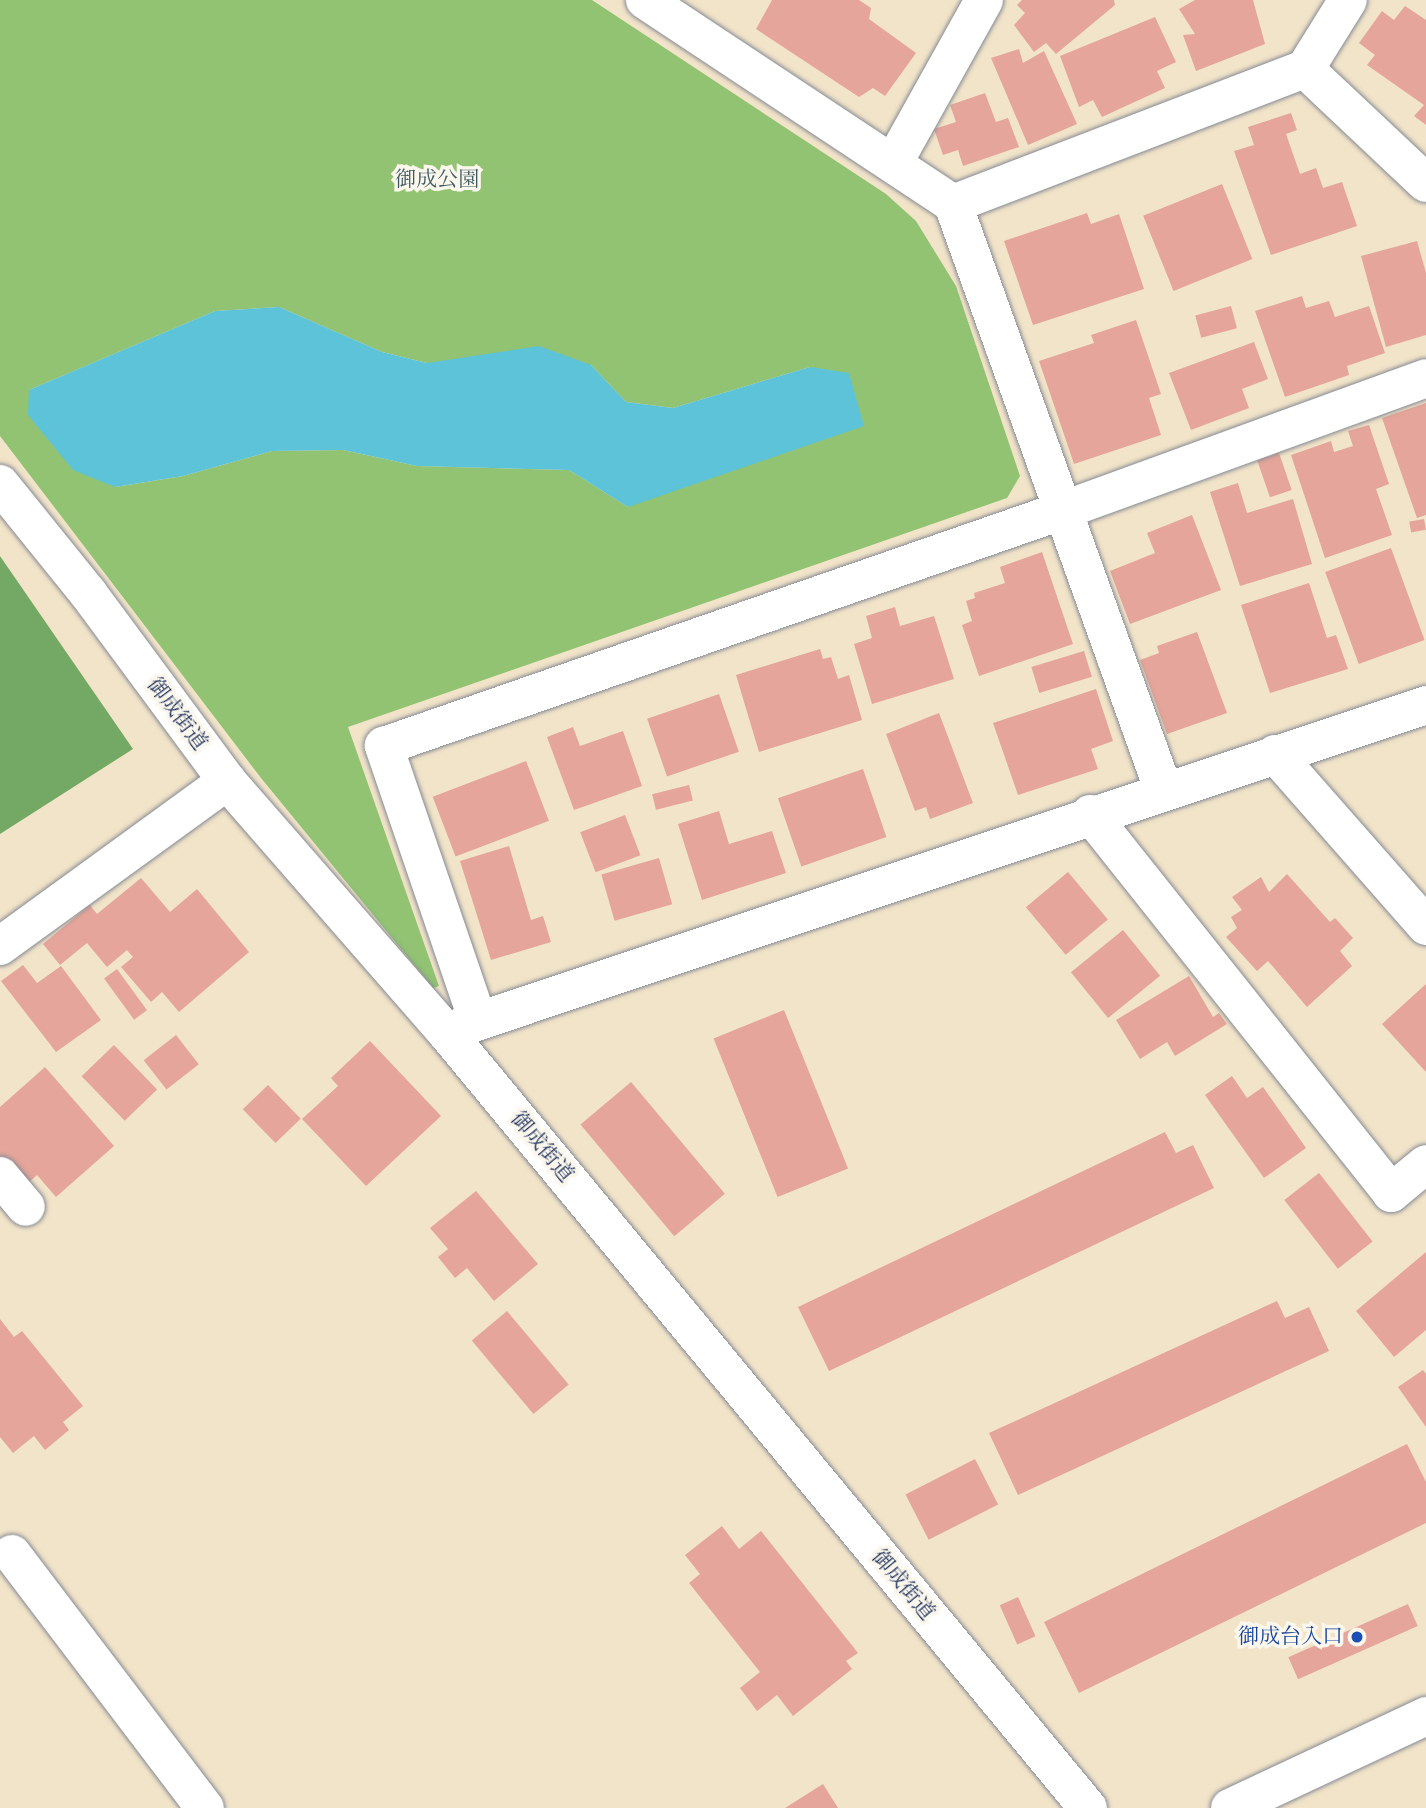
<!DOCTYPE html>
<meta charset="utf-8">
<style>
body{margin:0}
#map{position:relative;width:1426px;height:1808px;overflow:hidden;background:#f2e4c9;font-family:"Libre Bodoni","Noto Serif JP",serif}
div>[style]{position:absolute}
.green>*{inset:0;background:#91c373}
.forest>*{inset:0;background:#74a965}
.water>*{inset:0;background:#5cc3d9}
.building>*{inset:0;background:#e5a59a;transform-origin:0 0}
.roads{filter:drop-shadow(0 0 2px #868a94) drop-shadow(0 0 2px #868a94)}
.minor>*{height:38px;margin:-19px;padding:0 19px;transform-origin:19px;border-radius:19px;background:#fff}
.dots>*{width:19px;height:19px;translate:-50% -50%;box-sizing:border-box;border:4px solid #fbf7ec;border-radius:50%}
span{translate:-50% -50%;white-space:nowrap;text-align:center;line-height:1.15;-webkit-text-stroke:7px #fbf7ec;paint-order:stroke}
.park-label{font-size:21px;color:#3e5b64}
.street-label{font-size:21px;color:#1b2f5e}
.transit-label{font-size:21px;color:#164399}
.right{translate:-100% -50%;text-align:right}
</style>
<div id="map">
<div class="green">
<i style="clip-path:polygon(evenodd,0 0,592px 0,886px 194px,916px 221px,956px 286px,1020px 476px,1007px 498px,348px 727px,439px 986px,433px 988px,261px 778px,0 436px,0 0,279px 307px,382px 352px,427px 363px,591px 365px,626px 402px,673px 408px,810px 367px,628px 507px,569px 470px,417px 466px,343px 450px,272px 451px,183px 476px,115px 487px,29px 390px,215px 311px,279px 307px)"></i>
</div>
<div class="forest">
<i style="clip-path:polygon(0 556px,133px 749px,0 834px)"></i>
</div>
<div class="water">
<i style="clip-path:polygon(279px 307px,382px 352px,427px 363px,539px 346px,591px 365px,626px 402px,673px 408px,810px 367px,849px 373px,864px 426px,628px 507px,569px 470px,417px 466px,343px 450px,272px 451px,183px 476px,115px 487px,73px 470px,28px 415px,29px 390px,215px 311px)"></i>
</div>
<div class="building">
<i style="clip-path:polygon(772px 0,859px 0,871px 8px,869px 19px,916px 53px,885px 96px,873px 88px,859px 97px,756px 29px)"></i>
<i style="clip-path:polygon(1022px 0,1114px 0,1115px 5px,1056px 54px,1046px 43px,1034px 52px,1014px 25px,1025px 13px,1017px 5px)"></i>
<i style="clip-path:polygon(1195px 0,1253px 0,1265px 44px,1196px 71px,1183px 35px,1195px 34px,1179px 9px)"></i>
<i style="clip-path:polygon(1405px 6px,1426px 20px,1426px 125px,1414px 116px,1424px 105px,1367px 65px,1375px 55px,1359px 43px,1382px 11px,1394px 20px)"></i>
<i style="clip-path:polygon(1155px 17px,1176px 62px,1157px 71px,1165px 88px,1102px 117px,1093px 100px,1079px 107px,1060px 56px)"></i>
<i style="clip-path:polygon(1019px 49px,1023px 63px,1044px 51px,1077px 124px,1028px 145px,991px 58px)"></i>
<i style="clip-path:polygon(985px 93px,996px 122px,1008px 118px,1019px 147px,963px 166px,958px 150px,943px 155px,934px 129px,956px 122px,950px 105px)"></i>
<i style="clip-path:polygon(1291px 113px,1297px 130px,1286px 134px,1300px 174px,1316px 168px,1323px 188px,1342px 182px,1357px 226px,1271px 255px,1234px 151px,1254px 145px,1248px 127px)"></i>
<i style="left:1222px;top:184px;width:81px;height:85px;rotate:68deg"></i>
<i style="clip-path:polygon(1087px 213px,1091px 224px,1119px 214px,1144px 289px,1033px 325px,1004px 241px)"></i>
<i style="clip-path:polygon(1417px 241px,1426px 273px,1426px 335px,1386px 347px,1361px 256px)"></i>
<i style="clip-path:polygon(1302px 296px,1306px 308px,1329px 301px,1335px 317px,1369px 306px,1385px 353px,1347px 366px,1349px 375px,1285px 397px,1255px 311px)"></i>
<i style="left:1231px;top:306px;width:23px;height:37px;rotate:75deg"></i>
<i style="clip-path:polygon(1136px 320px,1161px 394px,1149px 398px,1161px 435px,1074px 464px,1039px 361px,1094px 343px,1091px 335px)"></i>
<i style="clip-path:polygon(1254px 342px,1268px 379px,1242px 389px,1249px 408px,1191px 430px,1169px 373px)"></i>
<i style="clip-path:polygon(1426px 403px,1426px 515px,1417px 518px,1382px 418px)"></i>
<i style="clip-path:polygon(1369px 425px,1389px 484px,1376px 489px,1392px 535px,1325px 558px,1291px 455px,1331px 441px,1334px 452px,1353px 446px,1348px 431px)"></i>
<i style="left:1279px;top:453px;width:39px;height:23px;rotate:71deg"></i>
<i style="clip-path:polygon(1238px 483px,1247px 513px,1293px 499px,1312px 564px,1240px 586px,1210px 492px)"></i>
<i style="clip-path:polygon(1192px 515px,1221px 590px,1130px 624px,1110px 571px,1155px 553px,1147px 533px)"></i>
<i style="left:1424px;top:519px;width:11px;height:15px;rotate:80deg"></i>
<i style="left:1391px;top:548px;width:98px;height:70px;rotate:70deg"></i>
<i style="clip-path:polygon(1042px 552px,1073px 644px,979px 676px,962px 625px,972px 621px,966px 601px,975px 598px,974px 593px,1005px 583px,1000px 567px)"></i>
<i style="clip-path:polygon(1309px 583px,1327px 638px,1336px 635px,1348px 669px,1270px 693px,1241px 605px)"></i>
<i style="clip-path:polygon(895px 607px,900px 626px,934px 616px,954px 679px,872px 704px,854px 644px,872px 638px,866px 616px)"></i>
<i style="clip-path:polygon(1197px 632px,1227px 713px,1167px 734px,1140px 660px,1159px 653px,1157px 646px)"></i>
<i style="clip-path:polygon(820px 649px,823px 659px,831px 657px,838px 679px,849px 675px,862px 720px,759px 752px,736px 675px)"></i>
<i style="left:1084px;top:651px;width:27px;height:55px;rotate:73deg"></i>
<i style="clip-path:polygon(1096px 689px,1113px 741px,1091px 749px,1098px 769px,1018px 795px,993px 723px)"></i>
<i style="left:719px;top:694px;width:61px;height:76px;rotate:71deg"></i>
<i style="clip-path:polygon(939px 713px,973px 803px,930px 819px,926px 807px,915px 811px,886px 734px)"></i>
<i style="clip-path:polygon(573px 727px,580px 746px,623px 731px,642px 786px,574px 810px,547px 737px)"></i>
<i style="left:526px;top:761px;width:64px;height:100px;rotate:69deg"></i>
<i style="left:863px;top:769px;width:72px;height:90px;rotate:71deg"></i>
<i style="left:689px;top:785px;width:16px;height:38px;rotate:76deg"></i>
<i style="clip-path:polygon(719px 811px,729px 844px,772px 831px,786px 873px,702px 900px,678px 824px)"></i>
<i style="left:625px;top:815px;width:43px;height:48px;rotate:69deg"></i>
<i style="clip-path:polygon(509px 846px,531px 920px,543px 916px,551px 942px,491px 960px,460px 861px)"></i>
<i style="left:659px;top:858px;width:48px;height:60px;rotate:74deg"></i>
<i style="left:1068px;top:872px;width:62px;height:55px;rotate:50deg"></i>
<i style="clip-path:polygon(1287px 874px,1330px 922px,1335px 918px,1353px 938px,1340px 951px,1352px 966px,1307px 1007px,1268px 961px,1257px 971px,1226px 937px,1237px 928px,1231px 917px,1242px 910px,1232px 897px,1261px 877px,1269px 892px)"></i>
<i style="clip-path:polygon(141px 878px,170px 912px,197px 889px,249px 952px,179px 1012px,162px 992px,151px 1002px,121px 967px,133px 957px,127px 950px,107px 967px,87px 943px,60px 965px,43px 944px,90px 905px,97px 914px)"></i>
<i style="left:1123px;top:930px;width:59px;height:67px;rotate:51deg"></i>
<i style="clip-path:polygon(23px 965px,37px 983px,61px 966px,101px 1020px,56px 1052px,1px 981px)"></i>
<i style="left:117px;top:969px;width:51px;height:16px;rotate:54deg"></i>
<i style="clip-path:polygon(1189px 976px,1213px 1017px,1219px 1013px,1227px 1024px,1175px 1056px,1167px 1042px,1140px 1059px,1116px 1020px)"></i>
<i style="clip-path:polygon(1426px 984px,1426px 1072px,1382px 1024px)"></i>
<i style="left:784px;top:1010px;width:171px;height:76px;rotate:68deg"></i>
<i style="left:176px;top:1035px;width:37px;height:41px;rotate:52deg"></i>
<i style="clip-path:polygon(370px 1041px,441px 1116px,366px 1186px,302px 1119px,338px 1086px,331px 1078px)"></i>
<i style="left:114px;top:1045px;width:62px;height:45px;rotate:46deg"></i>
<i style="clip-path:polygon(45px 1067px,114px 1146px,56px 1197px,37px 1175px,25px 1186px,0 1157px,0 1107px)"></i>
<i style="clip-path:polygon(1232px 1076px,1247px 1098px,1263px 1087px,1306px 1148px,1264px 1178px,1205px 1095px)"></i>
<i style="left:631px;top:1082px;width:146px;height:66px;rotate:50deg"></i>
<i style="left:268px;top:1085px;width:47px;height:35px;rotate:46deg"></i>
<i style="clip-path:polygon(1165px 1132px,1176px 1153px,1193px 1145px,1214px 1188px,829px 1371px,798px 1307px)"></i>
<i style="left:1319px;top:1173px;width:87px;height:44px;rotate:52deg"></i>
<i style="clip-path:polygon(476px 1191px,538px 1264px,494px 1301px,467px 1268px,455px 1278px,438px 1257px,448px 1249px,430px 1228px)"></i>
<i style="clip-path:polygon(1426px 1252px,1426px 1330px,1394px 1357px,1356px 1311px)"></i>
<i style="clip-path:polygon(1277px 1301px,1285px 1318px,1309px 1307px,1329px 1351px,1018px 1495px,989px 1433px)"></i>
<i style="left:507px;top:1311px;width:96px;height:46px;rotate:50deg"></i>
<i style="clip-path:polygon(0 1319px,14px 1337px,22px 1331px,83px 1406px,63px 1422px,69px 1430px,45px 1450px,34px 1436px,13px 1453px,0 1437px)"></i>
<i style="clip-path:polygon(1423px 1370px,1426px 1374px,1426px 1427px,1398px 1387px)"></i>
<i style="clip-path:polygon(1407px 1444px,1426px 1482px,1426px 1523px,1079px 1693px,1044px 1622px)"></i>
<i style="left:975px;top:1459px;width:51px;height:78px;rotate:63deg"></i>
<i style="clip-path:polygon(722px 1526px,739px 1549px,761px 1531px,858px 1653px,846px 1661px,852px 1669px,793px 1716px,777px 1695px,757px 1711px,740px 1688px,760px 1672px,689px 1583px,700px 1574px,685px 1555px)"></i>
<i style="left:1018px;top:1597px;width:43px;height:20px;rotate:66deg"></i>
<i style="left:1408px;top:1604px;width:24px;height:131px;rotate:66deg"></i>
<i style="clip-path:polygon(823px 1784px,838px 1808px,785px 1808px)"></i>
</div>
<div class="roads">
<div class="minor">
<i style="left:645px;top:0;width:369px;rotate:33.5deg"></i>
<i style="left:953px;top:204px;width:622px;rotate:70.25deg"></i>
<i style="left:1305px;top:69px;width:166px;rotate:43.3deg"></i>
<i style="left:894px;top:162px;width:185px;rotate:-60.9deg"></i>
<i style="left:953px;top:204px;width:377px;rotate:-21deg"></i>
<i style="left:1305px;top:69px;width:81px;rotate:-58.1deg"></i>
<i style="left:0;top:484px;width:140px;rotate:51.1deg"></i>
<i style="left:88px;top:593px;width:234px;rotate:53.5deg"></i>
<i style="left:227px;top:781px;width:333px;rotate:48.9deg"></i>
<i style="left:446px;top:1032px;width:1007px;rotate:50.4deg"></i>
<i style="left:1275px;top:754px;width:229px;rotate:48.7deg"></i>
<i style="left:1090px;top:814px;width:484px;rotate:51.5deg"></i>
<i style="left:1391px;top:1193px;width:45px;rotate:-39.6deg"></i>
<i style="left:0;top:946px;width:281px;rotate:-36deg"></i>
<i style="left:478px;top:1021px;width:291px;rotate:-108.9deg"></i>
<i style="left:384px;top:746px;width:717px;rotate:-19.14deg"></i>
<i style="left:1061px;top:511px;width:388px;rotate:-20deg"></i>
<i style="left:455px;top:1029px;width:1024px;rotate:-18.45deg"></i>
<i style="left:0;top:1176px;width:40px;rotate:50deg"></i>
<i style="left:12px;top:1554px;width:319px;rotate:52.8deg"></i>
<i style="left:1230px;top:1808px;width:217px;rotate:-25.1deg"></i>
</div>
</div>
<div class="dots">
<i style="left:1357px;top:1637px;background:#1a4fb4"></i>
</div>
<div class="park-label">
<span style="left:437px;top:180px">御成公園</span>
</div>
<div class="street-label">
<span style="left:177px;top:714px;rotate:53deg">御成街道</span>
<span style="left:542px;top:1147px;rotate:50deg">御成街道</span>
<span style="left:903px;top:1585px;rotate:50deg">御成街道</span>
</div>
<div class="transit-label">
<span class="right" style="left:1343px;top:1637px">御成台入口</span>
</div>
</div>
